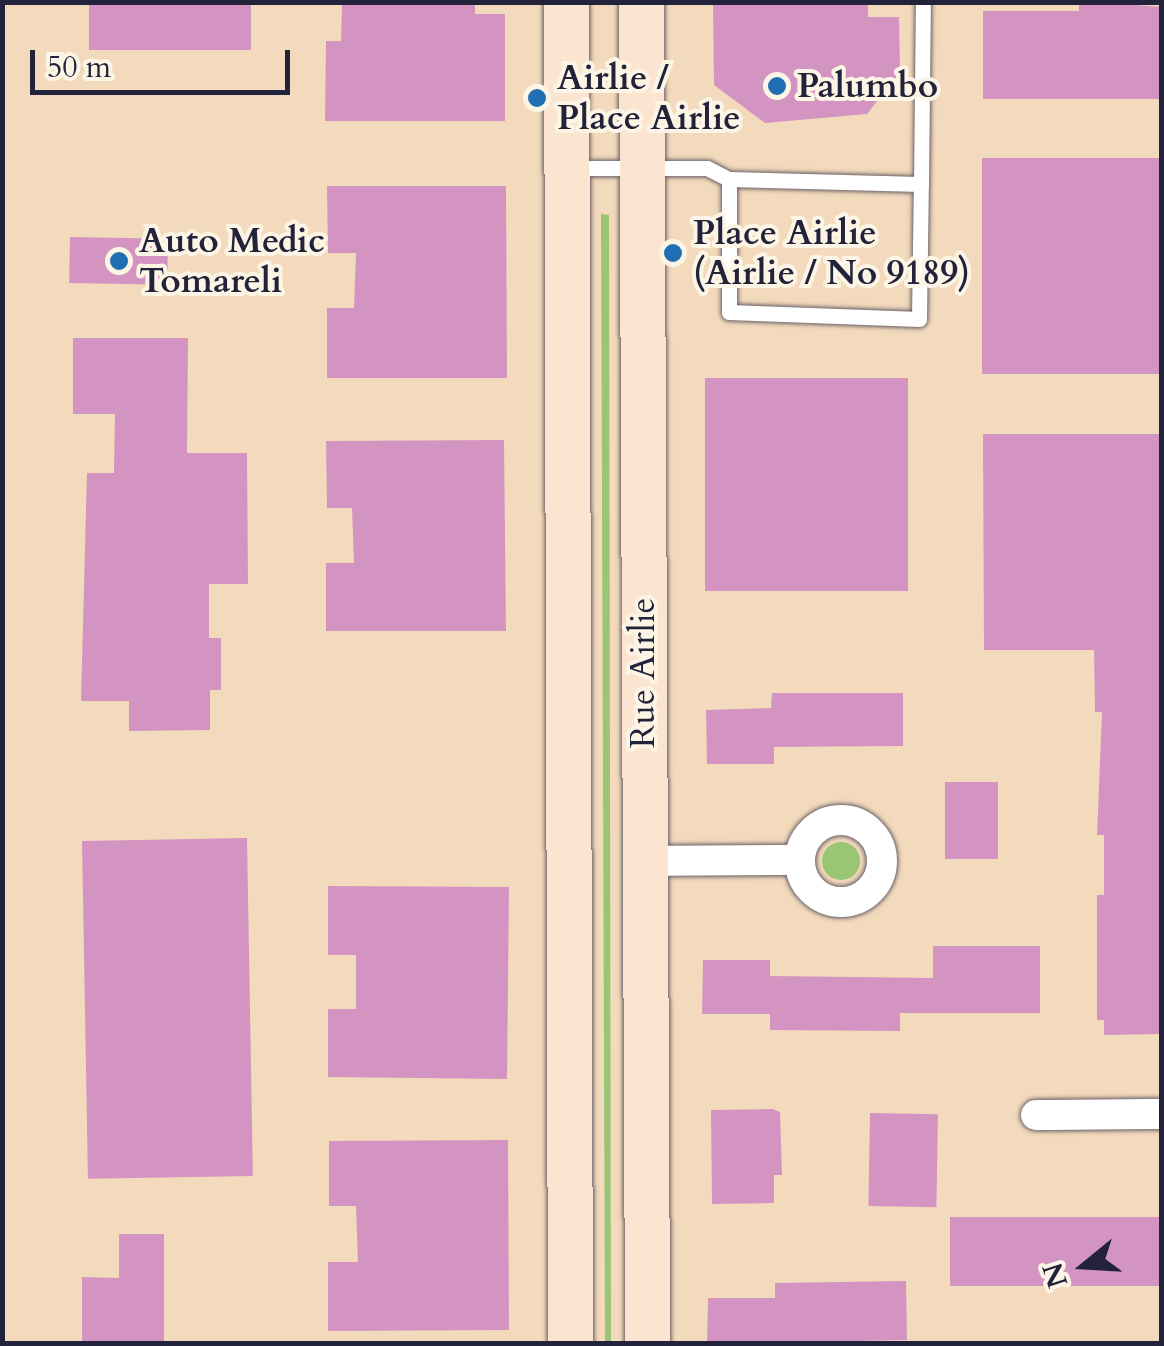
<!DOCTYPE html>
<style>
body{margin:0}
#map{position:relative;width:1164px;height:1346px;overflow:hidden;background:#f3dabc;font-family:Cardo,serif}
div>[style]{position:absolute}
.green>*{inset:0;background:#9ac673}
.round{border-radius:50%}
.building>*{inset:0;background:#d394c1;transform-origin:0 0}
.roads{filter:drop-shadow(0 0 2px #6b6268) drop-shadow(0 0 2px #6b6268)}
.lane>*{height:15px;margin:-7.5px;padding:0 7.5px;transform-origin:7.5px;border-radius:7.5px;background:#fff}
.street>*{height:30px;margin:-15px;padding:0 15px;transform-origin:15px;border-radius:15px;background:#fff}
.street>.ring{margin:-15px;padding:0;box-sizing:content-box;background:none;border:30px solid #fff;border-radius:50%}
.secondary>*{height:45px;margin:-22.5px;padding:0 22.5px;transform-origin:22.5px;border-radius:22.5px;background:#fce5d0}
.dots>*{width:28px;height:28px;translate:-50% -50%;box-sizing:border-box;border:5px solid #fcf5e5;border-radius:50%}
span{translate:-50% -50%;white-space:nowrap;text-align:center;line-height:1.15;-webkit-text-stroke:8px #fcf5e5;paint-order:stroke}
.poi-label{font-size:35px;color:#22223b;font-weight:700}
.left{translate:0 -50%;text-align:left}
.street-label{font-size:35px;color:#22223b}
.frame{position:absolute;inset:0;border:5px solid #22223b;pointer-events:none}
.north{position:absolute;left:1034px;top:1216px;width:100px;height:100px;-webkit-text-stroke:8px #fcf5e5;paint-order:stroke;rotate:252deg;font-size:28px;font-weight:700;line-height:40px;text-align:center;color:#22223b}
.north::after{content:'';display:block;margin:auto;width:35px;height:45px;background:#22223b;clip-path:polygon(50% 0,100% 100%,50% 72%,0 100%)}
.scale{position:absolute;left:30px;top:50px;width:260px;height:45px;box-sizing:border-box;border:5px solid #22223b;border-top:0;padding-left:12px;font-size:30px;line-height:35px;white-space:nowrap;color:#22223b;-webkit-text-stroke:8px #fcf5e5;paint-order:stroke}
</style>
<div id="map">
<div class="green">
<i style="clip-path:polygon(601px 214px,609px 215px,611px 1344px,605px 1343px)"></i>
<i class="round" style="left:822px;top:842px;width:38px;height:38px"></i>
</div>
<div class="building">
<i style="left:89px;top:2px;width:162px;height:48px"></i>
<i style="clip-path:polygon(475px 2px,475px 14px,505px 14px,505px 121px,325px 121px,326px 41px,341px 41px,342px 5px)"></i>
<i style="clip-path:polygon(713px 2px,868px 2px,868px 17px,899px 17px,900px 72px,867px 114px,765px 123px,714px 85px)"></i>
<i style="clip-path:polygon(1098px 2px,1162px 7px,1162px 99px,983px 99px,983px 11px,1079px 11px,1079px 4px)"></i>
<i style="left:982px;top:158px;width:180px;height:216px"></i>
<i style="clip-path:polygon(327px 186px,506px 186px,507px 378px,327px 378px,327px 308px,354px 308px,356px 253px,328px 253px)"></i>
<i style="left:70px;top:237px;width:98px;height:46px;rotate:1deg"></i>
<i style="clip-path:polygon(73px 338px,188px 338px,187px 453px,247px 453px,248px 584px,209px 584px,209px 638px,221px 638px,221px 690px,210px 690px,210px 730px,129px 731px,129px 701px,81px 701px,87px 473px,114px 473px,115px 414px,73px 414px)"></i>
<i style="left:705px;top:378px;width:203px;height:213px"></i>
<i style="clip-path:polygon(983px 434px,1162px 434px,1162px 1034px,1104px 1035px,1104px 1020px,1097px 1020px,1097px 895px,1104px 895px,1104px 835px,1097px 835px,1102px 712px,1095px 712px,1094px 650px,984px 650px)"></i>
<i style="clip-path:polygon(504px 440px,506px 631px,326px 631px,326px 563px,354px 563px,352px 508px,327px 508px,326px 441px)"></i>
<i style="clip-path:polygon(772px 693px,903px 693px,903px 746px,774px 747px,774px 764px,707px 764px,706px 710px,771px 708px)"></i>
<i style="left:998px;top:782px;width:77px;height:53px;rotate:90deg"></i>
<i style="left:247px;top:838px;width:338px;height:165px;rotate:89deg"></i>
<i style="clip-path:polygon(328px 886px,509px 887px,507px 1079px,328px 1077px,328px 1009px,356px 1009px,356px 955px,328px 955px)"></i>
<i style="clip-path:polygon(933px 946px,1040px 946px,1040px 1013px,900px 1013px,900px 1031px,770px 1030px,770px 1014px,702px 1014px,703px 960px,770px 960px,770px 976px,933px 978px)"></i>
<i style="clip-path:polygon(773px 1109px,780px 1112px,782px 1175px,774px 1175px,774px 1203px,712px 1204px,711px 1110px)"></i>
<i style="left:870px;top:1113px;width:68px;height:93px;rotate:1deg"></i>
<i style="clip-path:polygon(508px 1140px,509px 1330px,328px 1331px,328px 1262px,358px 1262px,356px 1206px,329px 1206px,329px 1141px)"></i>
<i style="left:1162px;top:1217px;width:69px;height:212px;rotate:90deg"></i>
<i style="clip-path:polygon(119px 1234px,164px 1234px,164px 1344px,82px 1344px,82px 1277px,119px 1278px)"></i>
<i style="clip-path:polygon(906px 1281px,907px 1340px,707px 1344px,708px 1298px,775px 1298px,775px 1283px)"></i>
</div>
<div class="roads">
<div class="lane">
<i style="left:571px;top:168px;width:136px"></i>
<i style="left:707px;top:168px;width:25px;rotate:27deg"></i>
<i style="left:729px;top:179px;width:192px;rotate:1.5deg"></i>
<i style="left:921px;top:184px;width:182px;rotate:-89.4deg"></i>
<i style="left:729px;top:179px;width:133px;rotate:90deg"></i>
<i style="left:729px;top:312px;width:190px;rotate:2.1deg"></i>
<i style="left:919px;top:319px;width:135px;rotate:-89.2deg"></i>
</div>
<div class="street">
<i class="ring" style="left:800px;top:820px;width:52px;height:52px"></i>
<i style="left:644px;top:861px;width:155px;rotate:-0.4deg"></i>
<i style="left:1036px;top:1115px;width:126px;rotate:-0.5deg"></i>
</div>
<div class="secondary">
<i style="left:566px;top:2px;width:1342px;rotate:89.83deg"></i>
<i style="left:641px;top:2px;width:1342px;rotate:89.74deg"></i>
</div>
</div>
<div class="dots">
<i style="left:777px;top:86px;background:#1f6fb2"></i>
<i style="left:537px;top:98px;background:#1f6fb2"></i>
<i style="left:673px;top:253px;background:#1f6fb2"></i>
<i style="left:119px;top:261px;background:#1f6fb2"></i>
</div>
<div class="poi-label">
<span class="left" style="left:557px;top:98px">Airlie /<br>Place Airlie</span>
<span class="left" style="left:797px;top:86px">Palumbo</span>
<span class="left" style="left:693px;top:253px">Place Airlie<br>(Airlie / No 9189)</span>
<span class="left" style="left:139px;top:261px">Auto Medic<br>Tomareli</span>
</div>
<div class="street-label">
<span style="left:643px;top:673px;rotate:-90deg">Rue Airlie</span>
</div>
<div class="frame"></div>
<div class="north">N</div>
<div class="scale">50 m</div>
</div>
